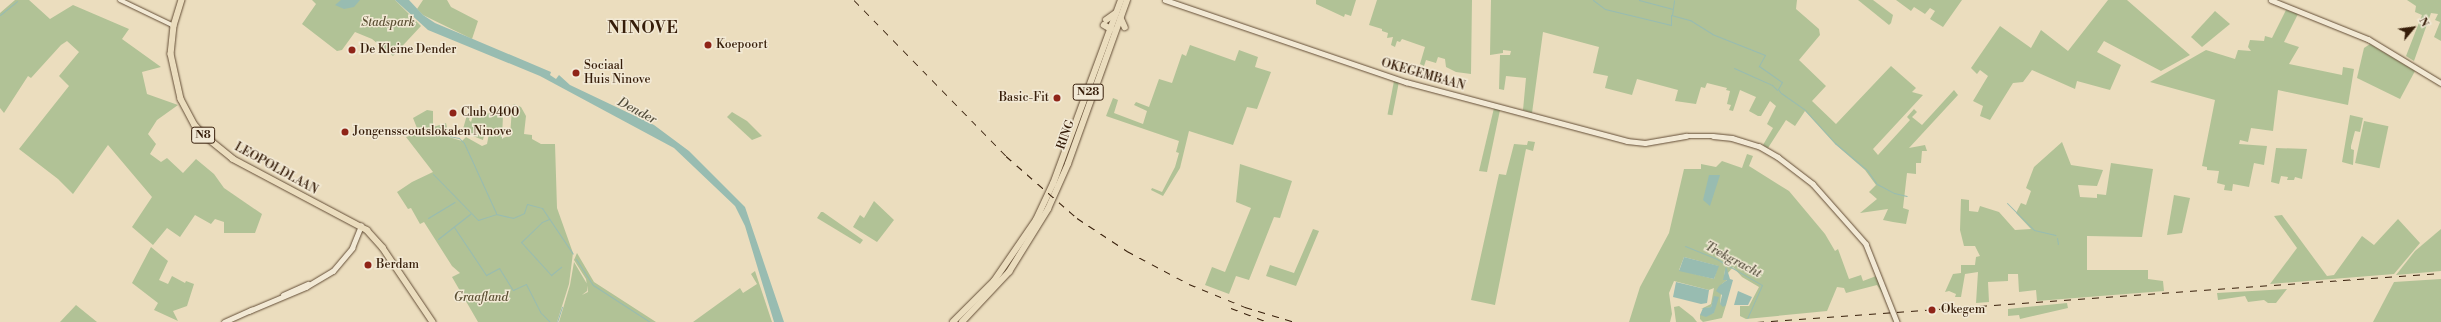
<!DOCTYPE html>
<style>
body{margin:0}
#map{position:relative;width:2441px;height:322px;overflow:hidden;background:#ebddbe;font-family:"Libre Bodoni",serif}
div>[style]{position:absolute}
.green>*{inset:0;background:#b1c296;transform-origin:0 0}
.water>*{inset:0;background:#98bcb1}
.stream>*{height:1px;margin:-0.5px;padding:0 0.5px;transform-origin:0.5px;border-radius:0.5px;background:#98bcb1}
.roads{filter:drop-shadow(0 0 1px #634d36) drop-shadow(0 0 1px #634d36)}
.tertiary>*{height:4px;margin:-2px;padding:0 2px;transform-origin:2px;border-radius:2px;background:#f2e9d5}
.secondary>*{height:4.5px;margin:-2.25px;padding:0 2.25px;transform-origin:2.25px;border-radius:2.25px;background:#f2e9d5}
.primary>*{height:5.5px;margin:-2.75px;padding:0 2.75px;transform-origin:2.75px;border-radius:2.75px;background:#ebddbe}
.trunk>*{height:5.5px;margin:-2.75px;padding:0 2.75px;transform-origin:2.75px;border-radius:2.75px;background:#ebddbe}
.rail>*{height:1px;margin-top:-0.5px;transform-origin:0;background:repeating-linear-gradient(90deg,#361d09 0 7px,transparent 0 14px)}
.dots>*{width:11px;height:11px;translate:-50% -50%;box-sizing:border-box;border:2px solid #f2e9d5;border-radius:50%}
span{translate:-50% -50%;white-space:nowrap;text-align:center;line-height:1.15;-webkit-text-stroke:3px #f2e9d5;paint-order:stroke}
.shield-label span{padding:1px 3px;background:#f2e9d5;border:1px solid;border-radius:3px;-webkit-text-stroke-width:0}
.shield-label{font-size:11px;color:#361d09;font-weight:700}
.park-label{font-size:12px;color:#5b4f33;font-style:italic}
.poi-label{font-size:12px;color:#361d09}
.left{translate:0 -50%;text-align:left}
.right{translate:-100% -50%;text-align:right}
.street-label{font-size:12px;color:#361d09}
.water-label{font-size:13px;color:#534d3b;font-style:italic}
.district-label{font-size:16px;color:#361d09;font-weight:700;letter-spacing:1px}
.north{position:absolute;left:2393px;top:8px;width:40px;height:40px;-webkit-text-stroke:3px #f2e9d5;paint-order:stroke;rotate:61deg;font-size:11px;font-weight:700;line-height:16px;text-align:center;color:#361d09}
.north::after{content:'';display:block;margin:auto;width:14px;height:18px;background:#361d09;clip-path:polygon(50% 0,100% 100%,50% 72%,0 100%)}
</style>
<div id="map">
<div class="green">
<i style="clip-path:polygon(15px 0,29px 0,50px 19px,73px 5px,129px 29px,122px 39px,161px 67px,142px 72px,147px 94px,178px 105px,157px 120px,148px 134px,156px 144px,150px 154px,161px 162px,167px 158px,183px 173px,196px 159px,214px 174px,224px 188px,262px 214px,255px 233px,224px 233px,224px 222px,215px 219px,211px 224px,195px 215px,180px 237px,167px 228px,153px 245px,132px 227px,152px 197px,108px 145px,73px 194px,58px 179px,19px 149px,69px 86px,59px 76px,79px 52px,67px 41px,61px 45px,31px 78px,28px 76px,4px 113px,0 108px,0 13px)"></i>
<i style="clip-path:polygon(312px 0,395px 0,421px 26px,393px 56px,372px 39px,355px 32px,342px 50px,337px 51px,302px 24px,316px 4px)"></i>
<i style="clip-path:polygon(423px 0,447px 0,451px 7px,478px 21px,472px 39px,423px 15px,417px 9px)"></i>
<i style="clip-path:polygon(1316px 0,1356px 0,1351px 16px,1345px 14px,1344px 17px,1316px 4px)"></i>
<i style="clip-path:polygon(1377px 0,1472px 0,1471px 74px,1456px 72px,1446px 67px,1445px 59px,1438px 57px,1436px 63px,1426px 60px,1424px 66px,1420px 64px,1425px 47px,1402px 39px,1400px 42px,1397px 41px,1395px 47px,1391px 45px,1393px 37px,1387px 38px,1388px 33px,1382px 31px,1382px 29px,1369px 25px)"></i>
<i style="clip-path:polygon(1491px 0,1797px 0,1796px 9px,1819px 29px,1820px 35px,1799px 60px,1826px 86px,1812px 101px,1836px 124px,1891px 66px,1916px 88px,1912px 92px,1923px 95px,1873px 149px,1878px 155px,1910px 120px,1907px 117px,1914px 109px,1917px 112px,1912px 117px,1922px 125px,1954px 90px,1958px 95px,1909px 148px,1925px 145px,1927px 151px,1922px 151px,1921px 163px,1916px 163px,1916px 174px,1907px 173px,1903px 208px,1909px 210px,1906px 224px,1893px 222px,1883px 220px,1888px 209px,1860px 213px,1877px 199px,1869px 192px,1876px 185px,1865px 170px,1835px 144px,1805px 111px,1795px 126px,1786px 120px,1768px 148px,1763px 145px,1773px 128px,1767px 124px,1776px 106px,1770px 101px,1761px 116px,1758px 116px,1749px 111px,1756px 97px,1740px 90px,1733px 111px,1729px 110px,1731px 105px,1727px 104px,1730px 91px,1726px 90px,1727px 88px,1707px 83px,1705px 88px,1701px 87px,1696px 104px,1675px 101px,1678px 90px,1637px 79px,1632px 95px,1605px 88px,1608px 76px,1593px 73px,1599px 47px,1543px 32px,1532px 113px,1523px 110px,1526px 78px,1506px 76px,1504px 90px,1499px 89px,1500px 55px,1510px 55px,1511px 51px,1503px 50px,1503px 53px,1490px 55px)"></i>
<i style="clip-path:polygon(1858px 0,1873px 0,1893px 15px,1891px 23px,1889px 25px)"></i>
<i style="clip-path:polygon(1896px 0,1962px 0,1943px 27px,1930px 19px,1935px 11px,1930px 8px,1925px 14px,1914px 7px,1911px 11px)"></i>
<i style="clip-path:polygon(2108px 0,2127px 0,2190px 55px,2161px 71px,2104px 41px,2097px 52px,2121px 65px,2110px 90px,2077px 81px,2075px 89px,2032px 70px,2023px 82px,2013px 83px,1990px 120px,1980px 116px,1983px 106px,1973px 101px,1988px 76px,1980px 70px,1977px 74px,1971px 68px,2000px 26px,2031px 48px,2041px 30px,2068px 51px)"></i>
<i style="clip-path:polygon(2407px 0,2441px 0,2441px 41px,2434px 37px,2440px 22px,2435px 20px,2438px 14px,2431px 13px,2414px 61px,2406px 56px,2422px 15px,2415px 12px,2416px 6px)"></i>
<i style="clip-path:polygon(2286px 10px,2298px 14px,2284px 42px,2299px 47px,2289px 64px,2342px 75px,2343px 67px,2354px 69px,2348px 105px,2278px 90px,2273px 131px,2251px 128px,2248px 142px,2240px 140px,2239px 144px,2267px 146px,2264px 165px,2254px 163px,2249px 187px,2233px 184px,2232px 191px,2224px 190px,2225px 185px,2217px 183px,2219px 171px,2207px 170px,2207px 167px,2202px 166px,2215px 100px,2150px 82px,2206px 50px,2235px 59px,2238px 50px,2251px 51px,2248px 47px,2250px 40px,2264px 41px,2265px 36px,2272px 38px)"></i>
<i style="clip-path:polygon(2215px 11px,2230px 24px,2202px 47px,2191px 37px)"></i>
<i style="clip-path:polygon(2370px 44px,2415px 71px,2400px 99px,2357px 78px,2364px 48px)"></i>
<i style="clip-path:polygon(1190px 45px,1235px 61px,1239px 50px,1258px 57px,1255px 67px,1271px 72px,1257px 109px,1247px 107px,1233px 145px,1189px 131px,1180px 168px,1163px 196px,1151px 190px,1152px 188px,1162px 192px,1175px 167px,1179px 153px,1176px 152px,1179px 141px,1106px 116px,1113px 98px,1118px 100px,1114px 113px,1143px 124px,1147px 111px,1134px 105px,1136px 102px,1149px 107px,1159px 79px,1172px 83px,1182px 54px,1186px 56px)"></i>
<i style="left:1394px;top:81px;width:5px;height:34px;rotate:11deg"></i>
<i style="clip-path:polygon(514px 104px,521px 107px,526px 116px,524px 134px,532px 135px,532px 139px,541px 144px,555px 144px,557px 208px,573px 253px,569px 284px,557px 322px,478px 322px,452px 277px,460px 273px,452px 266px,424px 222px,420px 224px,411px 208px,408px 209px,397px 192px,412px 182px,433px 172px,406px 137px,419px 133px,413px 118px,427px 110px,433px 111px,433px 127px,446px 123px,449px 137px,462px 141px,466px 137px,482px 146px,487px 144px,490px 129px,486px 127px,483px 140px,473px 136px,463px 129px,467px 115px,470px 116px,469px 120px,471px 122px,474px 112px,503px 115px,502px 138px,510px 136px,512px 108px)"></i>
<i style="clip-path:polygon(1494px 108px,1500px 110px,1487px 172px,1479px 171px)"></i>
<i style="clip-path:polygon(732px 112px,747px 121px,762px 136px,752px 140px,727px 117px)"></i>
<i style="clip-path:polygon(2350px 115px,2363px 118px,2360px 132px,2355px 131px,2351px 146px,2351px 149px,2354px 150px,2353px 165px,2342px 162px)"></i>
<i style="left:2364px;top:121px;width:25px;height:43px;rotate:12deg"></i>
<i style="clip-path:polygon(1528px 141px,1535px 142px,1533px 151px,1526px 149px,1495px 305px,1471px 300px,1499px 174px,1506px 175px,1514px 144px,1527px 145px)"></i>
<i style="clip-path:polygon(2062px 142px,2071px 165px,2103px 170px,2097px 186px,2078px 185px,2080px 197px,2097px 198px,2097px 194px,2106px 195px,2111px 163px,2153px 169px,2142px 237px,2087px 236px,2087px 270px,2148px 270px,2148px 279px,2163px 281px,2164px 291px,2037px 301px,2036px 290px,2019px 292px,2018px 274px,2008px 274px,2008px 281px,1988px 282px,1989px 302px,1976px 303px,1978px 272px,1965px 274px,1961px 297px,1955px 297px,1956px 294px,1949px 291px,1945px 292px,1953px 274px,1961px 273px,1961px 265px,1975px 265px,1976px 257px,1980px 256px,1975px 246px,1964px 246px,1960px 230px,1961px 199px,1969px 200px,1969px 211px,1978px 212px,1980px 206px,1999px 212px,2015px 230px,2031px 229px,2016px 213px,2021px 203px,2026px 205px,2027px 202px,2031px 191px,2026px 188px,2034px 167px)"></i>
<i style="clip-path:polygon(2276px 148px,2307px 149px,2302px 179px,2295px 177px,2294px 180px,2287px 180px,2288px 177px,2281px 176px,2279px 184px,2271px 182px)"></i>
<i style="clip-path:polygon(evenodd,1747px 154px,1753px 156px,1749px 166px,1789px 191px,1825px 234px,1835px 251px,1838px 249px,1849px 279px,1861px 275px,1863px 281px,1879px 275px,1889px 303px,1877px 285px,1846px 293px,1844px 288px,1837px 287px,1827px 311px,1746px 319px,1740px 316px,1740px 306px,1749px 306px,1759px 287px,1742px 277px,1733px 267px,1728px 273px,1725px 270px,1724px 277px,1728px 279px,1722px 284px,1720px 304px,1726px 305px,1722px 318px,1703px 322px,1700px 319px,1700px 315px,1714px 313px,1715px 296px,1711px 307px,1701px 309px,1711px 304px,1714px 288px,1709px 290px,1674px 281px,1669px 293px,1672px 314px,1670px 322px,1629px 322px,1640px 287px,1669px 233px,1684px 169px,1701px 169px,1701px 164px,1716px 167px,1722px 161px,1742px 168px,1747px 154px,1684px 257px,1718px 266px,1714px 279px,1679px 270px,1684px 257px)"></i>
<i style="clip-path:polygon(1240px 164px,1292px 181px,1280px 218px,1274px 217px,1249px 280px,1236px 276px,1229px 294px,1205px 285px,1212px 267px,1225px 272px,1251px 208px,1236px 202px)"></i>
<i style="clip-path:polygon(2174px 195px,2190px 198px,2182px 233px,2167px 235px)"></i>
<i style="clip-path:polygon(874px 201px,894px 220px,877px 242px,853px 227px,860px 215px,864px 218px)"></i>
<i style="clip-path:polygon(821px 212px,823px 212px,863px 240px,860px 244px,817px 218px)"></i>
<i style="clip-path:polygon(2282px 215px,2327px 276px,2334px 275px,2362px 236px,2374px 245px,2398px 219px,2420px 243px,2394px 274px,2270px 284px,2297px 248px,2274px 216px)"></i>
<i style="clip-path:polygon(1313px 229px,1319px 231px,1296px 286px,1266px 276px,1270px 265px,1294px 273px)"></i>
<i style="clip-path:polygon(2441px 229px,2441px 271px,2396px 275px,2415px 251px)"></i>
<i style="clip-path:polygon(151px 247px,168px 261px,159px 280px,168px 284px,172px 276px,185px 283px,186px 281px,194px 284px,187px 306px,173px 311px,178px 321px,154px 310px,158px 303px,132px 283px)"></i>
<i style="clip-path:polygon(577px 253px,594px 282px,656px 322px,559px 322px,570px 285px,574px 262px,587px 284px,587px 291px,582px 295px,588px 292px,586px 279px,574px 260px)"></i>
<i style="clip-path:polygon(755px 271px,772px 322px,693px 322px,740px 288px,743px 293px,757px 284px,751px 274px)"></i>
<i style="clip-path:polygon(2441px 279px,2441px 322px,2373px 322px,2394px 282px)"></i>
<i style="clip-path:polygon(2287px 289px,2276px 303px,2268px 303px,2264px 300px,2248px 302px,2245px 296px,2218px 300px,2217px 293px)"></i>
<i style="clip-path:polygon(2067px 303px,2068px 308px,2020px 319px,2019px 315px,2008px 316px,2008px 309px)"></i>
<i style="clip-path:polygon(76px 305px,97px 322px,60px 322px)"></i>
<i style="clip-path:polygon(1679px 306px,1693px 317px,1697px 322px,1676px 322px,1674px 307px)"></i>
</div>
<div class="water">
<i style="clip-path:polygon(341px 0,360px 0,354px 7px,344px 9px,335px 5px)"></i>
<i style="clip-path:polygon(395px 0,409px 0,423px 15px,435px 23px,551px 72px,550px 75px,556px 79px,559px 75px,570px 85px,654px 125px,689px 151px,745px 207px,784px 322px,774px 322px,745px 226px,735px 206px,674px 148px,540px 76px,428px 30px)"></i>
<i style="clip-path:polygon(1709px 175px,1720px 175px,1710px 206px,1703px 200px)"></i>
<i style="clip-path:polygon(1684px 257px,1719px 266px,1714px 279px,1679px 271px)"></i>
<i style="clip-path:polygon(1726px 266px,1730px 279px,1733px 280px,1726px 305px,1723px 307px,1720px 304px,1722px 295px,1716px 291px,1719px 286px,1727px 280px,1723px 280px)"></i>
<i style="clip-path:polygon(1676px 282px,1709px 290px,1707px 303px,1701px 304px,1673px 297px)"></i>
<i style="clip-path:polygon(1738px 291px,1752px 297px,1748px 305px,1734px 305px)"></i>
<i style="clip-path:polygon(1714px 296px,1719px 297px,1714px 313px,1706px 317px,1700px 315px,1703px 308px,1711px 307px)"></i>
</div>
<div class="stream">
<i style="left:1593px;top:0;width:15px;rotate:37deg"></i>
<i style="left:1605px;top:9px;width:68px;rotate:13.6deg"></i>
<i style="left:1671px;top:25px;width:10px;rotate:-90deg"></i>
<i style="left:1671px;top:15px;width:20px;rotate:15deg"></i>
<i style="left:1690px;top:20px;width:26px;rotate:32deg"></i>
<i style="left:1712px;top:34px;width:57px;rotate:21.6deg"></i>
<i style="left:1765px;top:55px;width:13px;rotate:119deg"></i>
<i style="left:1759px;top:66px;width:28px;rotate:35deg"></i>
<i style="left:1782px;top:82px;width:8px;rotate:120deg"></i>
<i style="left:1778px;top:89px;width:4px;rotate:56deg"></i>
<i style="left:1639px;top:0;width:34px;rotate:15deg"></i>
<i style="left:0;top:15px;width:22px;rotate:-39deg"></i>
<i style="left:1672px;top:15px;width:15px;rotate:-82deg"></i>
<i style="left:1734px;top:68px;width:42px;rotate:24.1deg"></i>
<i style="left:1772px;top:85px;width:7px;rotate:45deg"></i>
<i style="left:1781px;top:93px;width:29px;rotate:35deg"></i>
<i style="left:1805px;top:110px;width:45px;rotate:47.7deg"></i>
<i style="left:1835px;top:143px;width:42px;rotate:40.2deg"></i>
<i style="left:1867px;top:170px;width:16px;rotate:55deg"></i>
<i style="left:449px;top:136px;width:10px;rotate:11deg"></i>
<i style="left:459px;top:138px;width:7px;rotate:45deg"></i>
<i style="left:464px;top:143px;width:77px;rotate:65.4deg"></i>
<i style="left:433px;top:174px;width:64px;rotate:45.6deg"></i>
<i style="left:478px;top:220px;width:19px;rotate:-18deg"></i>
<i style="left:496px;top:214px;width:17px;rotate:13deg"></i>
<i style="left:513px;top:218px;width:12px;rotate:-24deg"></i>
<i style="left:524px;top:213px;width:9px;rotate:-72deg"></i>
<i style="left:527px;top:204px;width:16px;rotate:15deg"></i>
<i style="left:542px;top:208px;width:55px;rotate:56deg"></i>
<i style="left:1877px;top:184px;width:19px;rotate:28deg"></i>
<i style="left:1894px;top:193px;width:13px;rotate:13deg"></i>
<i style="left:2007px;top:203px;width:38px;rotate:45deg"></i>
<i style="left:2034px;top:230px;width:22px;rotate:13deg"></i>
<i style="left:428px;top:218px;width:31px;rotate:-31deg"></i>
<i style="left:549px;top:219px;width:8px;rotate:157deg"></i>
<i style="left:542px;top:222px;width:29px;rotate:136deg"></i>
<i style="left:521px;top:242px;width:45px;rotate:47.7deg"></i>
<i style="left:551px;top:275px;width:13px;rotate:-39deg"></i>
<i style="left:454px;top:227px;width:58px;rotate:56.3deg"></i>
<i style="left:486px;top:275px;width:15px;rotate:-28deg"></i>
<i style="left:499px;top:268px;width:26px;rotate:58deg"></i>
<i style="left:513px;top:290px;width:14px;rotate:-25deg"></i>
<i style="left:526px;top:284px;width:31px;rotate:63deg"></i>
<i style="left:540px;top:312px;width:14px;rotate:45deg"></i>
<i style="left:2057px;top:238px;width:6px;rotate:81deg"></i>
<i style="left:438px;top:239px;width:41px;rotate:-38deg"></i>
<i style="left:1685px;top:246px;width:32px;rotate:22deg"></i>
<i style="left:1715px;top:258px;width:54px;rotate:29.9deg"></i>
<i style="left:1762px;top:285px;width:36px;rotate:114deg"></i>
<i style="left:576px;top:259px;width:31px;rotate:57deg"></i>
<i style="left:593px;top:285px;width:68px;rotate:33deg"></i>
<i style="left:557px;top:322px;width:16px;rotate:-72deg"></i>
</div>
<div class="roads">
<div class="tertiary">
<i style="left:120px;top:0;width:60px;rotate:25.7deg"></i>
</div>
<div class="secondary">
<i style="left:1165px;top:0;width:255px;rotate:18.8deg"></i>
<i style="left:1406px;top:82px;width:229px;rotate:14.9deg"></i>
<i style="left:1627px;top:141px;width:18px;rotate:6deg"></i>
<i style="left:1645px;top:143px;width:42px;rotate:-9.7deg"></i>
<i style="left:1686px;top:136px;width:27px"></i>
<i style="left:1713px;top:136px;width:19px;rotate:6deg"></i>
<i style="left:1732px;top:138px;width:28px;rotate:17deg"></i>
<i style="left:1759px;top:146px;width:22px;rotate:30deg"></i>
<i style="left:1778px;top:157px;width:44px;rotate:37.6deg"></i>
<i style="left:1813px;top:184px;width:80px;rotate:48.5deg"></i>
<i style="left:1866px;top:244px;width:84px;rotate:68.3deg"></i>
<i style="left:2271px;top:0;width:105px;rotate:21.9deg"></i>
<i style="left:2368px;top:39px;width:85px;rotate:31.1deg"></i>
<i style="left:283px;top:295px;width:27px;rotate:-24deg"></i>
<i style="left:249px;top:311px;width:62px;rotate:-22.8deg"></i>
<i style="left:306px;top:287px;width:31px;rotate:-31deg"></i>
<i style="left:333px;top:271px;width:30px;rotate:-50deg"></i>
<i style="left:352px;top:248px;width:24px;rotate:-68deg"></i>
<i style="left:224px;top:322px;width:30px;rotate:-24deg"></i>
</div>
<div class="primary">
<i style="left:182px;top:0;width:27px;rotate:107deg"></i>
<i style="left:174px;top:26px;width:28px;rotate:96deg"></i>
<i style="left:171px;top:54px;width:46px;rotate:77.5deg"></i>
<i style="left:181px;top:99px;width:30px;rotate:62deg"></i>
<i style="left:195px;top:125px;width:15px;rotate:48deg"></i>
<i style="left:205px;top:136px;width:36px;rotate:39deg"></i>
<i style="left:233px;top:159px;width:152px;rotate:27.9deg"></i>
<i style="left:367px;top:230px;width:24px;rotate:48deg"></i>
<i style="left:383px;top:248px;width:89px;rotate:56deg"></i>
</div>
<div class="trunk">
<i style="left:1121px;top:18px;width:10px;rotate:66deg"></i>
<i style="left:1106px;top:20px;width:12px;rotate:-35deg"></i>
<i style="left:1104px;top:25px;width:8px;rotate:30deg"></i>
<i style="left:953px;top:322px;width:58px;rotate:-45deg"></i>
<i style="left:994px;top:281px;width:74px;rotate:-55.5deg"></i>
<i style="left:1036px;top:220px;width:40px;rotate:-65deg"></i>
<i style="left:1053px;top:184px;width:196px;rotate:-69.7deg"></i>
<i style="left:962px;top:322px;width:69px;rotate:-46.8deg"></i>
<i style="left:1009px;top:272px;width:74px;rotate:-58.2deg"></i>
<i style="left:1048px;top:209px;width:49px;rotate:-66deg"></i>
<i style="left:1068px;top:164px;width:174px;rotate:-70.2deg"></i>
</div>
</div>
<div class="rail">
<i style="left:854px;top:0;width:218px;rotate:45.7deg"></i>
<i style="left:1006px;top:156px;width:94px;rotate:41.1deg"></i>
<i style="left:1077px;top:218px;width:60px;rotate:33.4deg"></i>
<i style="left:1127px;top:251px;width:70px;rotate:28deg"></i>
<i style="left:1189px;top:284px;width:61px;rotate:22.3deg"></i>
<i style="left:1245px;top:307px;width:52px;rotate:16.7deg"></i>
<i style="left:1231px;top:308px;width:40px;rotate:21deg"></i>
<i style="left:1757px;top:322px;width:686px;rotate:-4.1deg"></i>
</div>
<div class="dots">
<i style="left:708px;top:45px;background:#8f2418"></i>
<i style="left:352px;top:50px;background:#8f2418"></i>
<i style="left:576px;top:73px;background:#8f2418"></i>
<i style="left:1057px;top:98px;background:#8f2418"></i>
<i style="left:453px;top:113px;background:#8f2418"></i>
<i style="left:345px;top:132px;background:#8f2418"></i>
<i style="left:368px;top:265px;background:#8f2418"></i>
<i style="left:1932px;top:310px;background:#8f2418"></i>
</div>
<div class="shield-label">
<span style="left:1088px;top:92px">N28</span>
<span style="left:203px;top:135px">N8</span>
</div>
<div class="park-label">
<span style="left:388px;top:23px">Stadspark</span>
<span style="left:481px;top:298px">Graafland</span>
</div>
<div class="poi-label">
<span class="left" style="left:716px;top:45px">Koepoort</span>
<span class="left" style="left:360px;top:50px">De Kleine Dender</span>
<span class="left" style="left:584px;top:73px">Sociaal<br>Huis Ninove</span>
<span class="right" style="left:1049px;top:98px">Basic-Fit</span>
<span class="left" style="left:461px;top:113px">Club 9400</span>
<span class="left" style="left:353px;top:132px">Jongensscoutslokalen Ninove</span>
<span class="left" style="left:376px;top:265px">Berdam</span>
<span class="left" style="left:1941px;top:310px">Okegem</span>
</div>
<div class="street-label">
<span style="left:1423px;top:75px;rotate:16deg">OKEGEMBAAN</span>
<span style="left:1066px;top:135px;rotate:-70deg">RING</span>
<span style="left:276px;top:169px;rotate:29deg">LEOPOLDLAAN</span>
</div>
<div class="water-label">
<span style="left:637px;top:111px;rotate:28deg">Dender</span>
<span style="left:1733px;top:260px;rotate:28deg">Trekgracht</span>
</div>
<div class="district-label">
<span style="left:643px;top:28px">NINOVE</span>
</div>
<div class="north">N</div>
</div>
